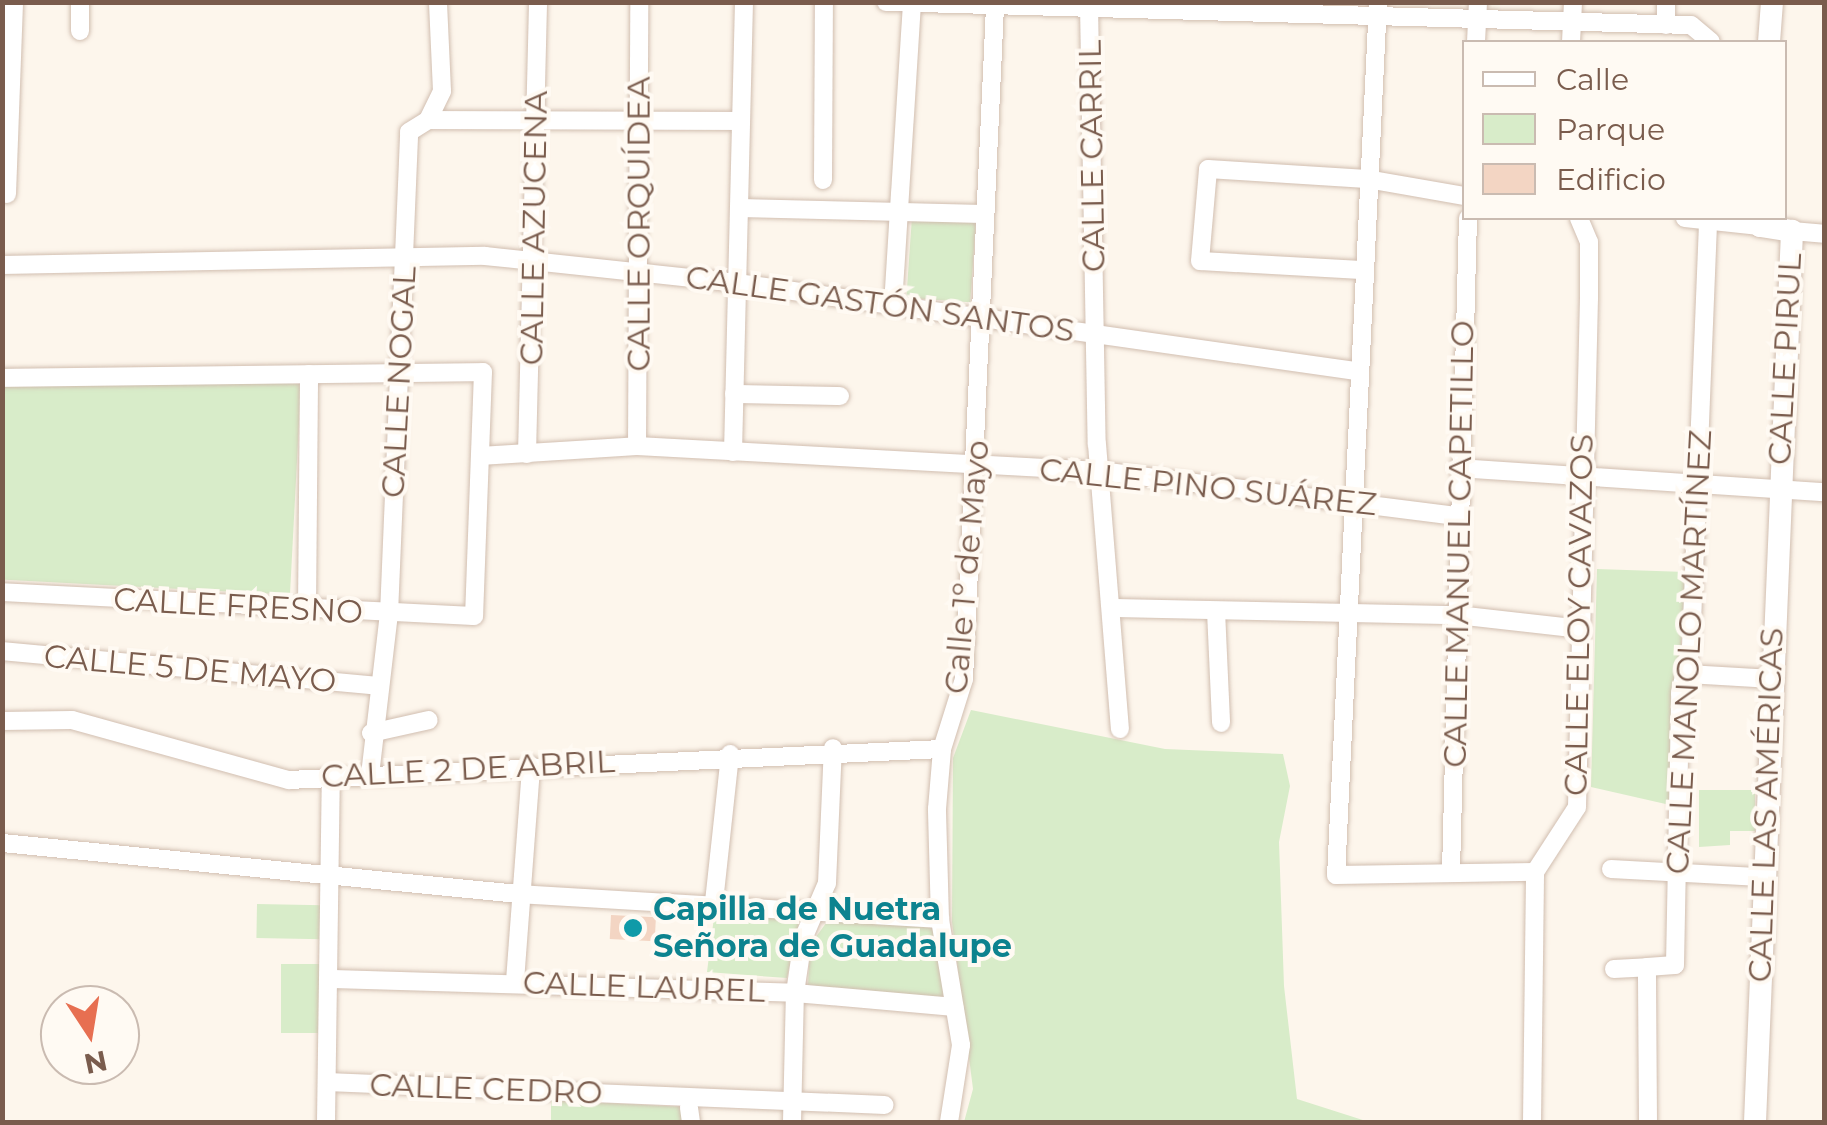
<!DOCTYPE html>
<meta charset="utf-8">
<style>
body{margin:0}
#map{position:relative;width:1827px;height:1125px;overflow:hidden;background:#fdf6ec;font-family:Montserrat,sans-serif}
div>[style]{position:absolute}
.green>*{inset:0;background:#d8ecc9;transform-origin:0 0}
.building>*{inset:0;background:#f3d5c3;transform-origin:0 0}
.roads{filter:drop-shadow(0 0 2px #d1beb0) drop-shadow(0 0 2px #d1beb0)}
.minor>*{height:18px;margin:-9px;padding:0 9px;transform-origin:9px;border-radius:9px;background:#fff}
.tertiary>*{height:22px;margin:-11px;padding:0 11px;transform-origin:11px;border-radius:11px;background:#fff}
.dots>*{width:28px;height:28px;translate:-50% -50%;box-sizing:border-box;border:5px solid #fffaf3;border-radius:50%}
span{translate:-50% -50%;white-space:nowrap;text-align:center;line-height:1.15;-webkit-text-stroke:8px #fffaf3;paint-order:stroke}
.street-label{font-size:32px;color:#7a5c4d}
.culture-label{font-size:32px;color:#0d838f;font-weight:700}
.left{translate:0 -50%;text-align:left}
.frame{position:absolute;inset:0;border:5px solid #7a5c4d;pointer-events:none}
.legend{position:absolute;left:1462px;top:40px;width:325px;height:180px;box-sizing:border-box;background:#fffaf3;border:2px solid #cabbb1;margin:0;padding:12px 18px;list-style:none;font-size:30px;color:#7a5c4d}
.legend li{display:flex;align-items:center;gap:20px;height:50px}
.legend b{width:50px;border:2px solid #cabbb1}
.north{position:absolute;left:40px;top:985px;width:100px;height:100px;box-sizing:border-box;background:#fffaf3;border:2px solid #cabbb1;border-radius:50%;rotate:168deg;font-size:28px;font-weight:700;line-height:40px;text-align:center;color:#7a5c4d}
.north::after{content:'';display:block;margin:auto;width:35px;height:45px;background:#e76f51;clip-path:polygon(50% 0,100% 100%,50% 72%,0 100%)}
</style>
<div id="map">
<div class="green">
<i style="left:912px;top:217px;width:64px;height:81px;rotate:4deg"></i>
<i style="left:301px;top:384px;width:211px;height:299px;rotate:93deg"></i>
<i style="clip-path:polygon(1597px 569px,1686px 572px,1670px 805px,1591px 787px)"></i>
<i style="clip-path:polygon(971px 710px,1165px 749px,1283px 754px,1290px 786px,1279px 842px,1284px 986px,1297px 1099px,1369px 1122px,964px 1122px,973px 1089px,952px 922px,953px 758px)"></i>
<i style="clip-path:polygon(1699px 790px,1755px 790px,1755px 831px,1730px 831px,1730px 845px,1699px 847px)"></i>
<i style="left:257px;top:904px;width:66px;height:34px;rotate:1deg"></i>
<i style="clip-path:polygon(728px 912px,800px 917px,787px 978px,707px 972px,714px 917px)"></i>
<i style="clip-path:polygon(832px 915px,933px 924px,945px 999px,808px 986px,810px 945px)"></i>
<i style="left:281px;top:964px;width:40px;height:69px"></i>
<i style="clip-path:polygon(551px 1100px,685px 1107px,687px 1122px,551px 1122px)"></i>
</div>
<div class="building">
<i style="left:611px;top:915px;width:45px;height:24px;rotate:3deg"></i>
</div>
<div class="roads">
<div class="minor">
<i style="left:886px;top:2px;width:805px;rotate:1.64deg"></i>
<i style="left:1691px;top:25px;width:26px;rotate:40deg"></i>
<i style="left:1378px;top:2px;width:874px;rotate:92.75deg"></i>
<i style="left:1336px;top:875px;width:199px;rotate:-0.9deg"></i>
<i style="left:1089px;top:5px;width:439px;rotate:89deg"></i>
<i style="left:1097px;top:444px;width:286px;rotate:85.4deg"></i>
<i style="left:1666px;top:25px;width:23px;rotate:-90deg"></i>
<i style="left:80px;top:31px;width:29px;rotate:-90deg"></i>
<i style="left:1476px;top:42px;width:40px;rotate:-87.1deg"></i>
<i style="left:1571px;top:42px;width:40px;rotate:-87.1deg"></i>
<i style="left:428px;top:120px;width:313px;rotate:0.2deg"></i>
<i style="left:823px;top:180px;width:178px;rotate:-89.7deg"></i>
<i style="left:7px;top:194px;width:192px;rotate:-87.9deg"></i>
<i style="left:739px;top:208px;width:245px;rotate:1.4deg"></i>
<i style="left:1685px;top:218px;width:75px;rotate:6.1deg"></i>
<i style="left:1792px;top:231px;width:32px;rotate:5deg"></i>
<i style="left:2px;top:265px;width:483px;rotate:-1.1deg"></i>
<i style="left:485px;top:256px;width:253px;rotate:6.1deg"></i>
<i style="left:737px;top:283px;width:624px;rotate:8.1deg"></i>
<i style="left:1361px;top:270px;width:161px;rotate:-176.8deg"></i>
<i style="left:1200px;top:261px;width:92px;rotate:-85deg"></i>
<i style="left:1208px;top:169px;width:159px;rotate:3.6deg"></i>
<i style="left:1367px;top:179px;width:98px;rotate:9.9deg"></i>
<i style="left:893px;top:305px;width:302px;rotate:-86.4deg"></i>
<i style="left:2px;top:378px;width:481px;rotate:-0.7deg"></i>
<i style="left:483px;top:372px;width:244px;rotate:92.1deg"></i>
<i style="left:474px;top:616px;width:473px;rotate:-177.1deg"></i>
<i style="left:734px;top:394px;width:106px;rotate:1.1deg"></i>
<i style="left:637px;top:446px;width:444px;rotate:-89.7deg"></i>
<i style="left:733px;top:452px;width:450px;rotate:-88.6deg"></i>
<i style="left:527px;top:454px;width:452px;rotate:-88.6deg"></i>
<i style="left:480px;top:456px;width:157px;rotate:-3.6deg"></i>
<i style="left:637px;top:446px;width:464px;rotate:3.1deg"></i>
<i style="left:1100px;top:471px;width:359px;rotate:7.2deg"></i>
<i style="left:1458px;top:468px;width:367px;rotate:3.8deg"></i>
<i style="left:1115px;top:608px;width:342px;rotate:1.2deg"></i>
<i style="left:1457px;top:615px;width:125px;rotate:6.4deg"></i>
<i style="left:307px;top:610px;width:236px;rotate:-89.5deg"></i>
<i style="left:1216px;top:611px;width:112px;rotate:87.4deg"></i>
<i style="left:2px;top:651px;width:377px;rotate:5.3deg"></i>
<i style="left:1688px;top:674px;width:84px;rotate:3.4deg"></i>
<i style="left:2px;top:721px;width:70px;rotate:-0.8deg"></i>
<i style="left:72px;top:720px;width:225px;rotate:15.5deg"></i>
<i style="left:289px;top:780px;width:654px;rotate:-2.72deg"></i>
<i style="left:371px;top:733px;width:59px;rotate:-12.6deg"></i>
<i style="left:370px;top:775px;width:162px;rotate:-83.3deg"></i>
<i style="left:389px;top:614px;width:482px;rotate:-87.6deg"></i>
<i style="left:409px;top:132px;width:22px;rotate:-32deg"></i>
<i style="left:428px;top:120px;width:32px;rotate:-64deg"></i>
<i style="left:442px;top:91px;width:89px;rotate:-92.6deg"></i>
<i style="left:2px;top:843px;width:519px;rotate:5.64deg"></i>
<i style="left:518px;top:894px;width:423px;rotate:3.4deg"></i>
<i style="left:1611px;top:869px;width:150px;rotate:3.1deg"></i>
<i style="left:1451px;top:871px;width:653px;rotate:-88.51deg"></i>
<i style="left:714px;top:902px;width:149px;rotate:-83.8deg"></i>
<i style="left:1614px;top:969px;width:33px;rotate:-3deg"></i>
<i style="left:333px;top:979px;width:462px;rotate:1.7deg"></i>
<i style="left:795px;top:993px;width:160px;rotate:5deg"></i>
<i style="left:515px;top:981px;width:216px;rotate:-85.7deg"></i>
<i style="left:327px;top:1082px;width:558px;rotate:2.36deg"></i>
<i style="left:689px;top:1108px;width:14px;rotate:82deg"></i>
<i style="left:326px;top:1122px;width:346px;rotate:-89.2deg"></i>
<i style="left:792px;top:1122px;width:129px;rotate:-88.7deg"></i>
<i style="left:795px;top:993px;width:55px;rotate:-81.6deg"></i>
<i style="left:803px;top:939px;width:61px;rotate:-66.8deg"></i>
<i style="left:827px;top:883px;width:135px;rotate:-87.5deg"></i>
<i style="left:949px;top:1122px;width:78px;rotate:-81.1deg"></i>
<i style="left:961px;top:1045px;width:128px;rotate:-99.5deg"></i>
<i style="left:940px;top:919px;width:110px;rotate:-91.6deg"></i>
<i style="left:937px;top:809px;width:60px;rotate:-85.2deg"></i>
<i style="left:942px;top:749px;width:73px;rotate:-72.6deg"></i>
<i style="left:964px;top:679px;width:674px;rotate:-87.36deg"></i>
<i style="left:1532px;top:1122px;width:250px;rotate:-89.3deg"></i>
<i style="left:1535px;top:872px;width:77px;rotate:-57.1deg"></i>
<i style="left:1577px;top:807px;width:509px;rotate:-88.65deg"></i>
<i style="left:1589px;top:298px;width:56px;rotate:-90deg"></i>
<i style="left:1589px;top:242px;width:26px;rotate:-113deg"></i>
<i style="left:1648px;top:1122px;width:155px;rotate:-90.4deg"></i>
<i style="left:1647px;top:967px;width:28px;rotate:-4deg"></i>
<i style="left:1675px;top:965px;width:272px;rotate:-88.9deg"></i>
<i style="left:1680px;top:693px;width:47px;rotate:-76.6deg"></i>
<i style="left:1691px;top:647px;width:429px;rotate:-87.7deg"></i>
</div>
<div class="tertiary">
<i style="left:1769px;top:42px;width:40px;rotate:-85.7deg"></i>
<i style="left:1755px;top:1122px;width:892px;rotate:-87.62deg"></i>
<i style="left:1792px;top:231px;width:32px;rotate:-171deg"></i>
<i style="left:1760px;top:226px;width:8px;rotate:-83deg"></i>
</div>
</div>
<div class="dots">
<i style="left:633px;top:928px;background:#0f9aa8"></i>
</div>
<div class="street-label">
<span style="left:1092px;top:156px;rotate:-91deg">CALLE CARRIL</span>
<span style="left:639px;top:224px;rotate:-90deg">CALLE ORQUÍDEA</span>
<span style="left:534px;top:228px;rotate:-89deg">CALLE AZUCENA</span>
<span style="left:880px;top:304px;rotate:8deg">CALLE GASTÓN SANTOS</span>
<span style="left:1785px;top:359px;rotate:-87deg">CALLE PIRUL</span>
<span style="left:399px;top:382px;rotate:-87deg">CALLE NOGAL</span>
<span style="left:1208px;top:487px;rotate:6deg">CALLE PINO SUÁREZ</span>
<span style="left:1459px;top:544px;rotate:-89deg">CALLE MANUEL CAPETILLO</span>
<span style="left:967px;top:567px;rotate:-85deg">Calle 1º de Mayo</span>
<span style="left:238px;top:606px;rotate:3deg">CALLE FRESNO</span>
<span style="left:1579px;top:615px;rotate:-89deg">CALLE ELOY CAVAZOS</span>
<span style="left:1689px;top:652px;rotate:-87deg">CALLE MANOLO MARTÍNEZ</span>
<span style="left:190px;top:669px;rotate:5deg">CALLE 5 DE MAYO</span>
<span style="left:468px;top:769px;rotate:-3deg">CALLE 2 DE ABRIL</span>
<span style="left:1766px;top:805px;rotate:-88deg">CALLE LAS AMÉRICAS</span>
<span style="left:644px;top:987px;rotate:2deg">CALLE LAUREL</span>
<span style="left:486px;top:1089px;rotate:2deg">CALLE CEDRO</span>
</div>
<div class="culture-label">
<span class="left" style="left:653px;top:928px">Capilla de Nuetra<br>Señora de Guadalupe</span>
</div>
<div class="frame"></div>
<ul class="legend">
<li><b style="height:12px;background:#fff"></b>Calle</li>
<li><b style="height:28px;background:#d8ecc9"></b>Parque</li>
<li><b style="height:28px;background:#f3d5c3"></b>Edificio</li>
</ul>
<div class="north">N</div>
</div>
